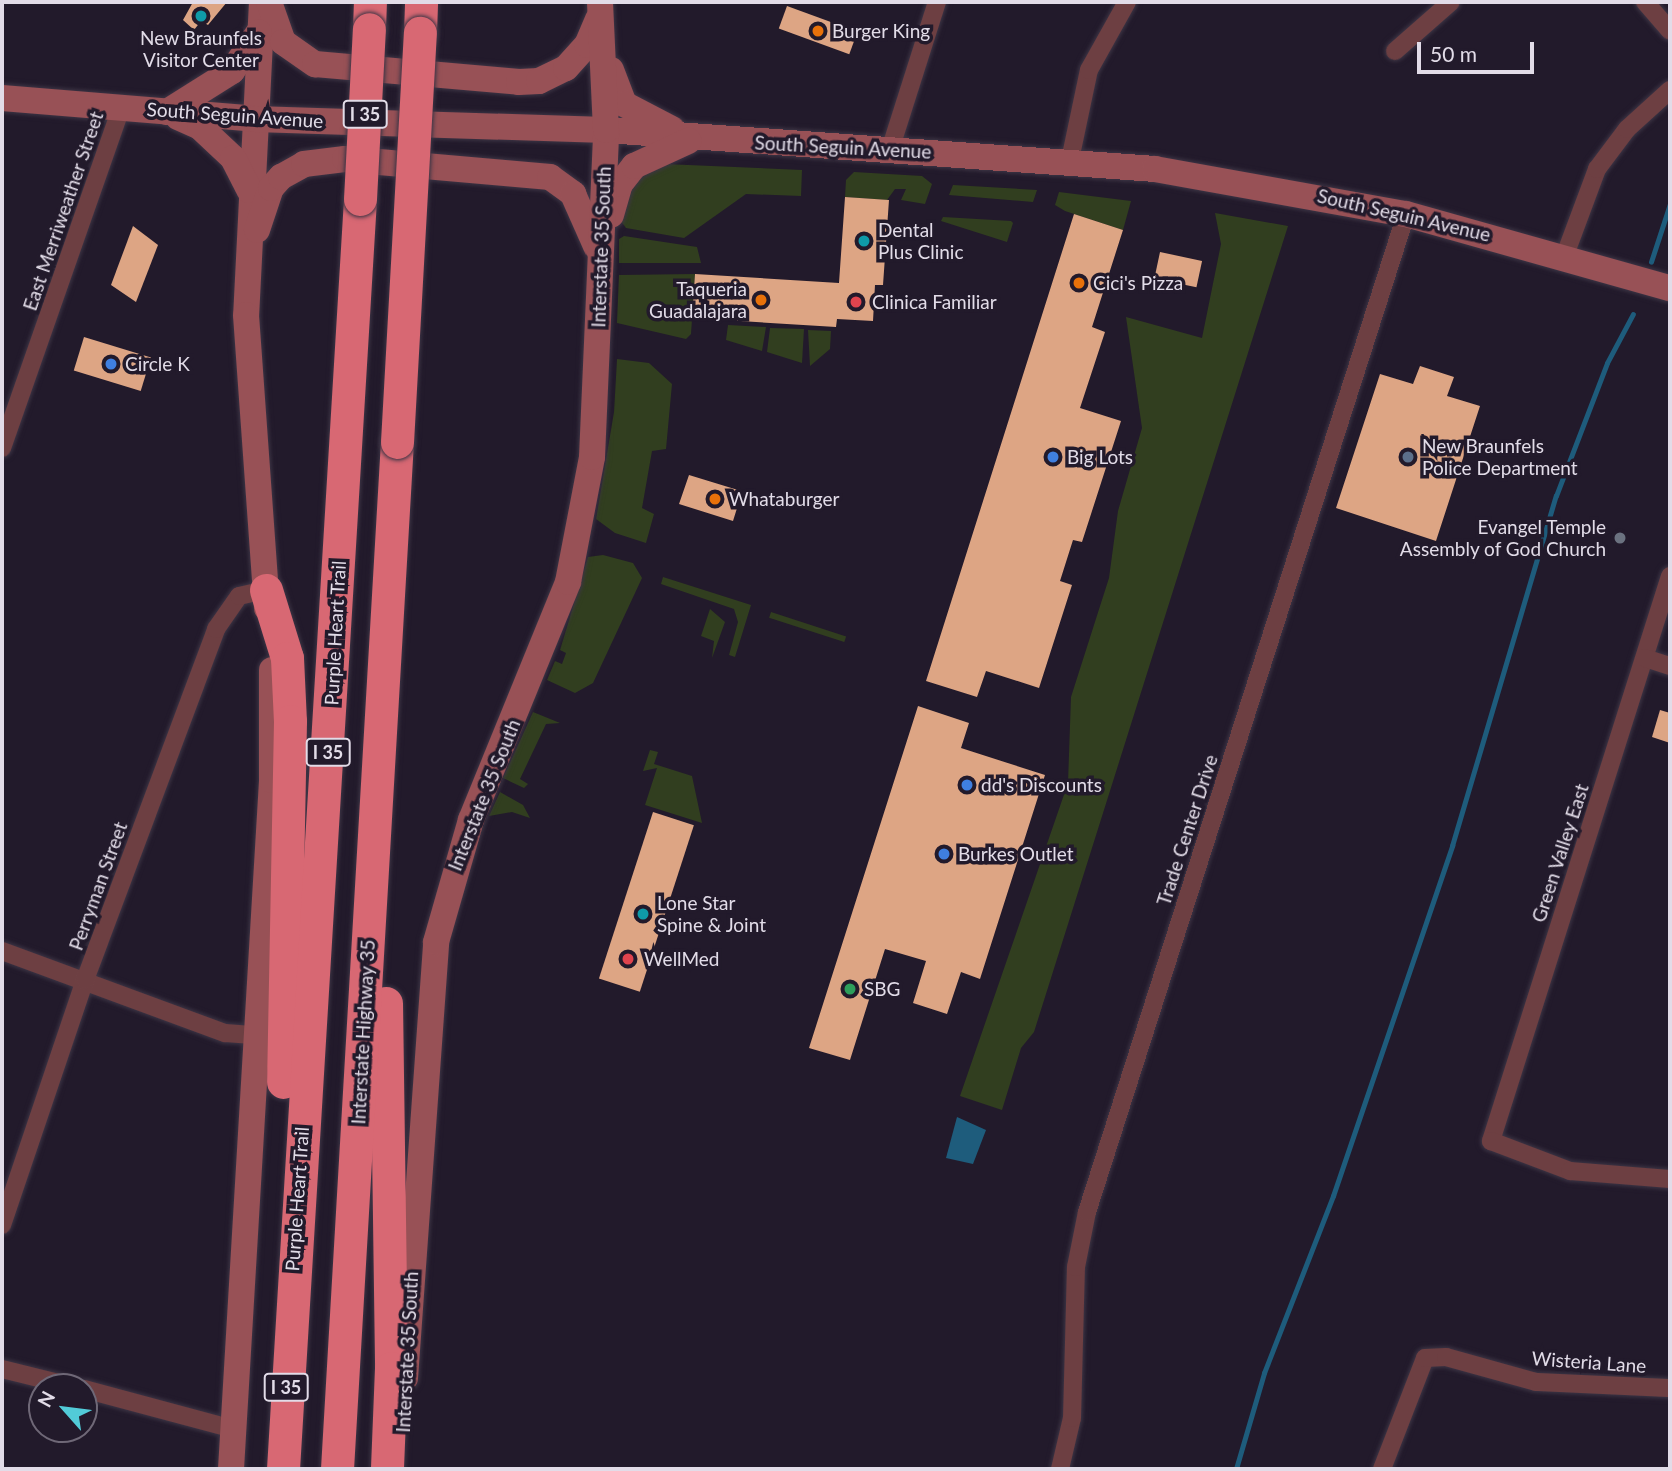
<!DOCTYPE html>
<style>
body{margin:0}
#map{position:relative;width:1672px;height:1471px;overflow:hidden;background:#221a2b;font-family:Lato,sans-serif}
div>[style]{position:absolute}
.green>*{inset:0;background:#313e1f;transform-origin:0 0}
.water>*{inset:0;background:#1e5c7c}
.stream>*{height:4.5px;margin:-2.25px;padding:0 2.25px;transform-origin:2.25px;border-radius:2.25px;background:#1e5c7c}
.building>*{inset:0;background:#dda584;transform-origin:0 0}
.roads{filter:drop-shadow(0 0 2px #3d3545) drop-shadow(0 0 2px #3d3545)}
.minor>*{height:18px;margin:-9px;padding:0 9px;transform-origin:9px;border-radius:9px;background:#6d3f42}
.secondary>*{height:26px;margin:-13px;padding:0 13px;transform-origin:13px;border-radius:13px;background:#985156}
.motorway>*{height:33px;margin:-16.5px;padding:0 16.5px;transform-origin:16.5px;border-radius:16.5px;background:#d86873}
.bridges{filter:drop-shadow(0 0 2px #3d3545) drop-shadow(0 0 2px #3d3545)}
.motorway-bridge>*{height:33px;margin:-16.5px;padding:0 16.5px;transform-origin:16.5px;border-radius:16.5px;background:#d86873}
.dots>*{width:19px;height:19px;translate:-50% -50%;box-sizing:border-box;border:4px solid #221a2b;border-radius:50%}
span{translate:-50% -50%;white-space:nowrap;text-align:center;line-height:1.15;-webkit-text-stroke:7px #221a2b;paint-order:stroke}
.shield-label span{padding:2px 5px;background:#221a2b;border:2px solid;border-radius:5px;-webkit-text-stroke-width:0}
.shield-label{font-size:18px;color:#e2dce8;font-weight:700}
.poi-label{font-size:19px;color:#e2dce8}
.left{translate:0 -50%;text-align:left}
.right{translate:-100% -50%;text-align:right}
.street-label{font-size:19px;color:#e2dce8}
.frame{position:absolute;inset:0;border:4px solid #e2dce8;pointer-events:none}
.north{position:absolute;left:28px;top:1373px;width:70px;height:70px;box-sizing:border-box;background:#221a2b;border:2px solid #6f6877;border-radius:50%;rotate:298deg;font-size:19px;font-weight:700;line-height:28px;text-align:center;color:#e2dce8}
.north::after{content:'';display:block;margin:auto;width:24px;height:32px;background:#52cbd8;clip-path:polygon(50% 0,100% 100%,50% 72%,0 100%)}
.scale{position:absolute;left:1417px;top:42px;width:117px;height:32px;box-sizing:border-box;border:4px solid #e2dce8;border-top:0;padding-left:9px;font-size:21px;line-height:24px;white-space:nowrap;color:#e2dce8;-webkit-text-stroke:5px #221a2b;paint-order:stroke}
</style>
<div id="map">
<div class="green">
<i style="clip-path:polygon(665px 164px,802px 170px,801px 196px,746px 194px,684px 238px,626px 228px,620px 220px,630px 181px)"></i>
<i style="clip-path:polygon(854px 172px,922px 176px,932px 184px,925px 204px,901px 200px,906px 189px,895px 189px,887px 200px,845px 197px,846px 180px)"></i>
<i style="clip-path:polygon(953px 185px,1037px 190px,1033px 202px,949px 195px)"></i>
<i style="clip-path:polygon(1059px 192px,1131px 201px,1123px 230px,1065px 211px,1055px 205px)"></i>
<i style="clip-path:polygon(1215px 213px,1288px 226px,1034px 1032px,1021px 1048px,1002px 1110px,960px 1096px,1068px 783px,1071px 697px,1109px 578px,1118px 511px,1142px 428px,1126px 317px,1202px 338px,1221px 244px)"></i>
<i style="clip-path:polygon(943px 217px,1011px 221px,1013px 223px,1007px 242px,941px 221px)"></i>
<i style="clip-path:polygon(624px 236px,697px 247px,701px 263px,619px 263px,619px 239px)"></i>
<i style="clip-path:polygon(695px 274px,691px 334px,686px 339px,617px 323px,619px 275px)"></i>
<i style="clip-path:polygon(728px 325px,766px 327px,762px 351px,726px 340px)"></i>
<i style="clip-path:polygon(770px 328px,804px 329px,802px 363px,767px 352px)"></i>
<i style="clip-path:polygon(808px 330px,831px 331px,830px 349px,810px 366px)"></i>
<i style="clip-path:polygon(617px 359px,649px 363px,672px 384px,666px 449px,652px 451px,642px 508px,654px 514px,646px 543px,615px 533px,596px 519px,614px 412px)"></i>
<i style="clip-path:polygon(603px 555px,633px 563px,642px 578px,593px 683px,575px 693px,547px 680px,555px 661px,562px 664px,566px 653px,560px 650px,588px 557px)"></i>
<i style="clip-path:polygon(663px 577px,751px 605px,735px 657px,729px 655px,738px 622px,734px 609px,661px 584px)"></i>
<i style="clip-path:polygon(710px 609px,725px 622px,712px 658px,714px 641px,701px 636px)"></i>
<i style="left:771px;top:612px;width:79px;height:6px;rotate:18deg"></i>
<i style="clip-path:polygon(533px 712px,560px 723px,546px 724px,520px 779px,528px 784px,524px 788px,503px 778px)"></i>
<i style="clip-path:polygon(650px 750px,658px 752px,654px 764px,692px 776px,702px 823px,645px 805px,657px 768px,643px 771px)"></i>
<i style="clip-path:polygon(500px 792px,523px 805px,530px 818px,512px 812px,489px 816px)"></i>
</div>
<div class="water">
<i style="clip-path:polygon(957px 1117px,986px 1130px,973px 1164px,946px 1158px)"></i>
</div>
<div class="stream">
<i style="left:1651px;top:262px;width:61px;rotate:-71.9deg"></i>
<i style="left:1236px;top:1469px;width:100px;rotate:-73.7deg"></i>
<i style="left:1264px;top:1373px;width:190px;rotate:-68.7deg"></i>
<i style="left:1333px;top:1196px;width:370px;rotate:-71.2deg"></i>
<i style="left:1452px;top:846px;width:365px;rotate:-73.5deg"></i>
<i style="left:1556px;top:496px;width:142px;rotate:-69deg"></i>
<i style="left:1607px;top:363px;width:55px;rotate:-62deg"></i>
</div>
<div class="building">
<i style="clip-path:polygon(193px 2px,227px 2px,208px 25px,201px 21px,194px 30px,183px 20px)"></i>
<i style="left:787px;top:6px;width:75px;height:24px;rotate:20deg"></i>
<i style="clip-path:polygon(845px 197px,889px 200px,883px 285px,875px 285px,873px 321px,837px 319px,836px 327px,692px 318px,695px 274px,839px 283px)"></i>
<i style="clip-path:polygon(1074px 214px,1123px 230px,1092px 327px,1105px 332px,1080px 408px,1121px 421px,1082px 542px,1073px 540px,1060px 581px,1072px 585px,1039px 688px,986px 671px,977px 697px,926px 681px)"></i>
<i style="clip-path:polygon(133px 226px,158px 245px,136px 302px,111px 285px)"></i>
<i style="left:1160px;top:252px;width:43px;height:27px;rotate:12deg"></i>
<i style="left:84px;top:337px;width:70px;height:35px;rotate:17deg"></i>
<i style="clip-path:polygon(1420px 366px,1454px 377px,1447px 396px,1480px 406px,1436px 541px,1336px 508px,1380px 374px,1413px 384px)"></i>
<i style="clip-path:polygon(689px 475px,751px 494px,746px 508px,738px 505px,733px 521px,679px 504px)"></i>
<i style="clip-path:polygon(918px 706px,969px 723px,961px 748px,1045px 775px,980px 979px,961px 972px,947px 1014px,913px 1003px,926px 961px,885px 949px,850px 1060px,809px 1048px)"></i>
<i style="clip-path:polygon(1660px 710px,1670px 713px,1670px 743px,1652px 737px)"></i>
<i style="left:653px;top:812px;width:43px;height:175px;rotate:18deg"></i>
</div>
<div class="roads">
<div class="minor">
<i style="left:1645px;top:2px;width:38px;rotate:49deg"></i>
<i style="left:1395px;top:51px;width:74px;rotate:-41.2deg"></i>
<i style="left:890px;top:150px;width:155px;rotate:-72.4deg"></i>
<i style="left:1070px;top:160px;width:92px;rotate:-78.1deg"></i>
<i style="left:1089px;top:70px;width:78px;rotate:-60.8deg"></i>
<i style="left:1565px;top:255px;width:92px;rotate:-69.6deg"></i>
<i style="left:1597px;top:169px;width:50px;rotate:-53.1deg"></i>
<i style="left:1627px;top:129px;width:58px;rotate:-42.2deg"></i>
<i style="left:2px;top:448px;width:362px;rotate:-70.7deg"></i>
<i style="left:1670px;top:576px;width:593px;rotate:107.58deg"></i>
<i style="left:1491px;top:1141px;width:85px;rotate:20.8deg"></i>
<i style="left:1570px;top:1171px;width:100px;rotate:4.6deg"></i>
<i style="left:1645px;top:658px;width:26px;rotate:18deg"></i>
<i style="left:2px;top:951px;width:238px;rotate:20.2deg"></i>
<i style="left:225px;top:1033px;width:31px;rotate:4deg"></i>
<i style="left:2px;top:1225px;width:259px;rotate:-71.3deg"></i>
<i style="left:85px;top:980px;width:375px;rotate:-69.5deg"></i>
<i style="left:216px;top:629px;width:40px;rotate:-55.1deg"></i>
<i style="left:239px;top:596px;width:28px;rotate:-13deg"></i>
<i style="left:2px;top:1369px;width:75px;rotate:13.9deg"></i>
<i style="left:84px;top:1389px;width:154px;rotate:15deg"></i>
<i style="left:1060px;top:1469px;width:52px;rotate:-76.8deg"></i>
<i style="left:1072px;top:1418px;width:151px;rotate:-88.5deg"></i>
<i style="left:1076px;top:1267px;width:56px;rotate:-78.7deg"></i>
<i style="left:1087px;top:1212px;width:1048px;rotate:-72.27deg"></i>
<i style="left:1382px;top:1469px;width:119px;rotate:-68.8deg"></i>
<i style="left:1425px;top:1358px;width:21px;rotate:-3deg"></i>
<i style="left:1446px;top:1357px;width:93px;rotate:15.5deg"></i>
<i style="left:1536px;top:1382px;width:134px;rotate:2.6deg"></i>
</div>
<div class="secondary">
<i style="left:262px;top:2px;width:313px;rotate:92.9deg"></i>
<i style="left:246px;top:315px;width:294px;rotate:85.9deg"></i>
<i style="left:269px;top:2px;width:42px;rotate:70.7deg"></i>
<i style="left:283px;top:42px;width:39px;rotate:35deg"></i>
<i style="left:315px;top:64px;width:205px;rotate:5deg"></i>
<i style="left:519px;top:82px;width:20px;rotate:-3deg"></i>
<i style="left:539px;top:81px;width:30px;rotate:-26deg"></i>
<i style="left:566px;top:68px;width:31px;rotate:-48deg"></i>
<i style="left:587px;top:45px;width:28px;rotate:-67deg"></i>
<i style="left:611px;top:70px;width:36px;rotate:69deg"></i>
<i style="left:624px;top:104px;width:54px;rotate:27.5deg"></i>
<i style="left:2px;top:98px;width:254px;rotate:4.7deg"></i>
<i style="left:255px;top:119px;width:351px;rotate:1.8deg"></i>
<i style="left:606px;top:130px;width:550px;rotate:4.06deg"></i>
<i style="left:1155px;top:169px;width:255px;rotate:10.2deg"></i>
<i style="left:1406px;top:214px;width:274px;rotate:15.7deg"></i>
<i style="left:167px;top:112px;width:77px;rotate:-32.2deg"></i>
<i style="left:232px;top:71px;width:47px;rotate:-55.3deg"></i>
<i style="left:178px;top:117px;width:24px;rotate:24deg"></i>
<i style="left:200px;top:127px;width:45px;rotate:43.2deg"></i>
<i style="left:233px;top:158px;width:36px;rotate:63deg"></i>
<i style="left:611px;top:215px;width:32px;rotate:-74deg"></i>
<i style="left:620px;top:184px;width:23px;rotate:-52deg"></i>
<i style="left:634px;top:166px;width:60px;rotate:-24.8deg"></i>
<i style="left:257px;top:230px;width:44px;rotate:-71.6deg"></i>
<i style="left:271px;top:188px;width:15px;rotate:-48deg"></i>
<i style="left:281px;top:177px;width:26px;rotate:-29deg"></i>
<i style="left:304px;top:164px;width:41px;rotate:-7deg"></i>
<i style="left:345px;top:159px;width:206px;rotate:5deg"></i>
<i style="left:550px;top:177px;width:29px;rotate:36deg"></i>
<i style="left:573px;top:194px;width:57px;rotate:66.1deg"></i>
<i style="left:405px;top:1378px;width:437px;rotate:-85.9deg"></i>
<i style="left:436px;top:942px;width:127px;rotate:-74deg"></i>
<i style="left:471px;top:820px;width:257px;rotate:-67.8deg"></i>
<i style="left:568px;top:582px;width:127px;rotate:-79.1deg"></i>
<i style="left:592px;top:457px;width:327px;rotate:-87.5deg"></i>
<i style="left:606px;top:130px;width:128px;rotate:-92.7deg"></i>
<i style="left:231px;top:1469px;width:690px;rotate:-86.59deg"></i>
<i style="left:272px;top:780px;width:110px;rotate:-90deg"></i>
</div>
<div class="motorway">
<i style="left:369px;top:29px;width:27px;rotate:-88deg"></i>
<i style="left:420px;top:33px;width:31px;rotate:-88deg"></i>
<i style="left:266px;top:590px;width:71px;rotate:72.8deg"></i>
<i style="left:287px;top:658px;width:63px;rotate:87.3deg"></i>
<i style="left:290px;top:721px;width:361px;rotate:91.1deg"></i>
<i style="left:386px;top:1003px;width:365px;rotate:89.2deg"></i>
<i style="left:391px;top:1368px;width:101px;rotate:92.3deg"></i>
<i style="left:283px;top:1469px;width:1272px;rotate:-86.53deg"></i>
<i style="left:337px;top:1469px;width:1029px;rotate:-86.66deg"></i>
</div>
</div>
<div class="bridges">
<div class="motorway-bridge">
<i style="left:360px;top:199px;width:170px;rotate:-87deg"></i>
<i style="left:397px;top:442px;width:410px;rotate:-86.8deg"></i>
</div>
</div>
<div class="dots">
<i style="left:201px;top:16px;background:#0f9aa8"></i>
<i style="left:818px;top:31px;background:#e8710a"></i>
<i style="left:864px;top:241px;background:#0f9aa8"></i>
<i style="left:1079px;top:283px;background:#e8710a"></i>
<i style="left:761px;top:300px;background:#e8710a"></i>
<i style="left:856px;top:302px;background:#e0444e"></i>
<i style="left:111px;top:364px;background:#3f7fe0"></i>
<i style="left:1053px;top:457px;background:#3f7fe0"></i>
<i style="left:1408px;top:457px;background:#5c6f8a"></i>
<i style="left:715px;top:499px;background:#e8710a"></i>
<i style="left:1620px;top:538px;background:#6b7280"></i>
<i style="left:967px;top:785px;background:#3f7fe0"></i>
<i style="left:944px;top:854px;background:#3f7fe0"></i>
<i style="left:643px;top:914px;background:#0f9aa8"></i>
<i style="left:628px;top:959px;background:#e0444e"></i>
<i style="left:850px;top:989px;background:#2e9e5b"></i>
</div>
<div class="shield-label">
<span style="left:365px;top:114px">I 35</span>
<span style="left:328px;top:752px">I 35</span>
<span style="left:286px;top:1387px">I 35</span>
</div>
<div class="poi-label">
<span class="left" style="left:832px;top:31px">Burger King</span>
<span style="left:201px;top:49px">New Braunfels<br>Visitor Center</span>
<span class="left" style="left:878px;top:241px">Dental<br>Plus Clinic</span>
<span class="left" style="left:1093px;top:283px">Cici's Pizza</span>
<span class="right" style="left:747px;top:300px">Taqueria<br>Guadalajara</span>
<span class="left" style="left:872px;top:302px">Clinica Familiar</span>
<span class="left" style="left:125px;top:364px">Circle K</span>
<span class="left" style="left:1422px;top:457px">New Braunfels<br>Police Department</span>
<span class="left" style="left:1067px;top:457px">Big Lots</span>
<span class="left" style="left:729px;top:499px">Whataburger</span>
<span class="right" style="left:1606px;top:538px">Evangel Temple<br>Assembly of God Church</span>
<span class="left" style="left:981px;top:785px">dd's Discounts</span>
<span class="left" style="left:958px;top:854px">Burkes Outlet</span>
<span class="left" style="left:657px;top:914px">Lone Star<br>Spine &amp; Joint</span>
<span class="left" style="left:644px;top:959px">WellMed</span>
<span class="left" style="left:864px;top:989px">SBG</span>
</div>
<div class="street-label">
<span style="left:235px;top:115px;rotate:4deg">South Seguin Avenue</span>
<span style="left:843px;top:147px;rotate:3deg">South Seguin Avenue</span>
<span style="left:63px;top:211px;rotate:-71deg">East Merriweather Street</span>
<span style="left:1404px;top:215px;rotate:13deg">South Seguin Avenue</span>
<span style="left:601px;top:247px;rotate:-88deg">Interstate 35 South</span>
<span style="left:335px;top:633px;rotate:-87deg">Purple Heart Trail</span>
<span style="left:484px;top:795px;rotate:-68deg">Interstate 35 South</span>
<span style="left:1187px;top:830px;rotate:-72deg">Trade Center Drive</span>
<span style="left:1560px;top:853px;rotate:-72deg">Green Valley East</span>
<span style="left:98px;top:886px;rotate:-70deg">Perryman Street</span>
<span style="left:363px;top:1032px;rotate:-87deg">Interstate Highway 35</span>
<span style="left:297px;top:1199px;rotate:-86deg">Purple Heart Trail</span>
<span style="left:407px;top:1352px;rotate:-87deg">Interstate 35 South</span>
<span style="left:1589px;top:1362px;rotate:4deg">Wisteria Lane</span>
</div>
<div class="frame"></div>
<div class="north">N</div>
<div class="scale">50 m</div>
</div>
